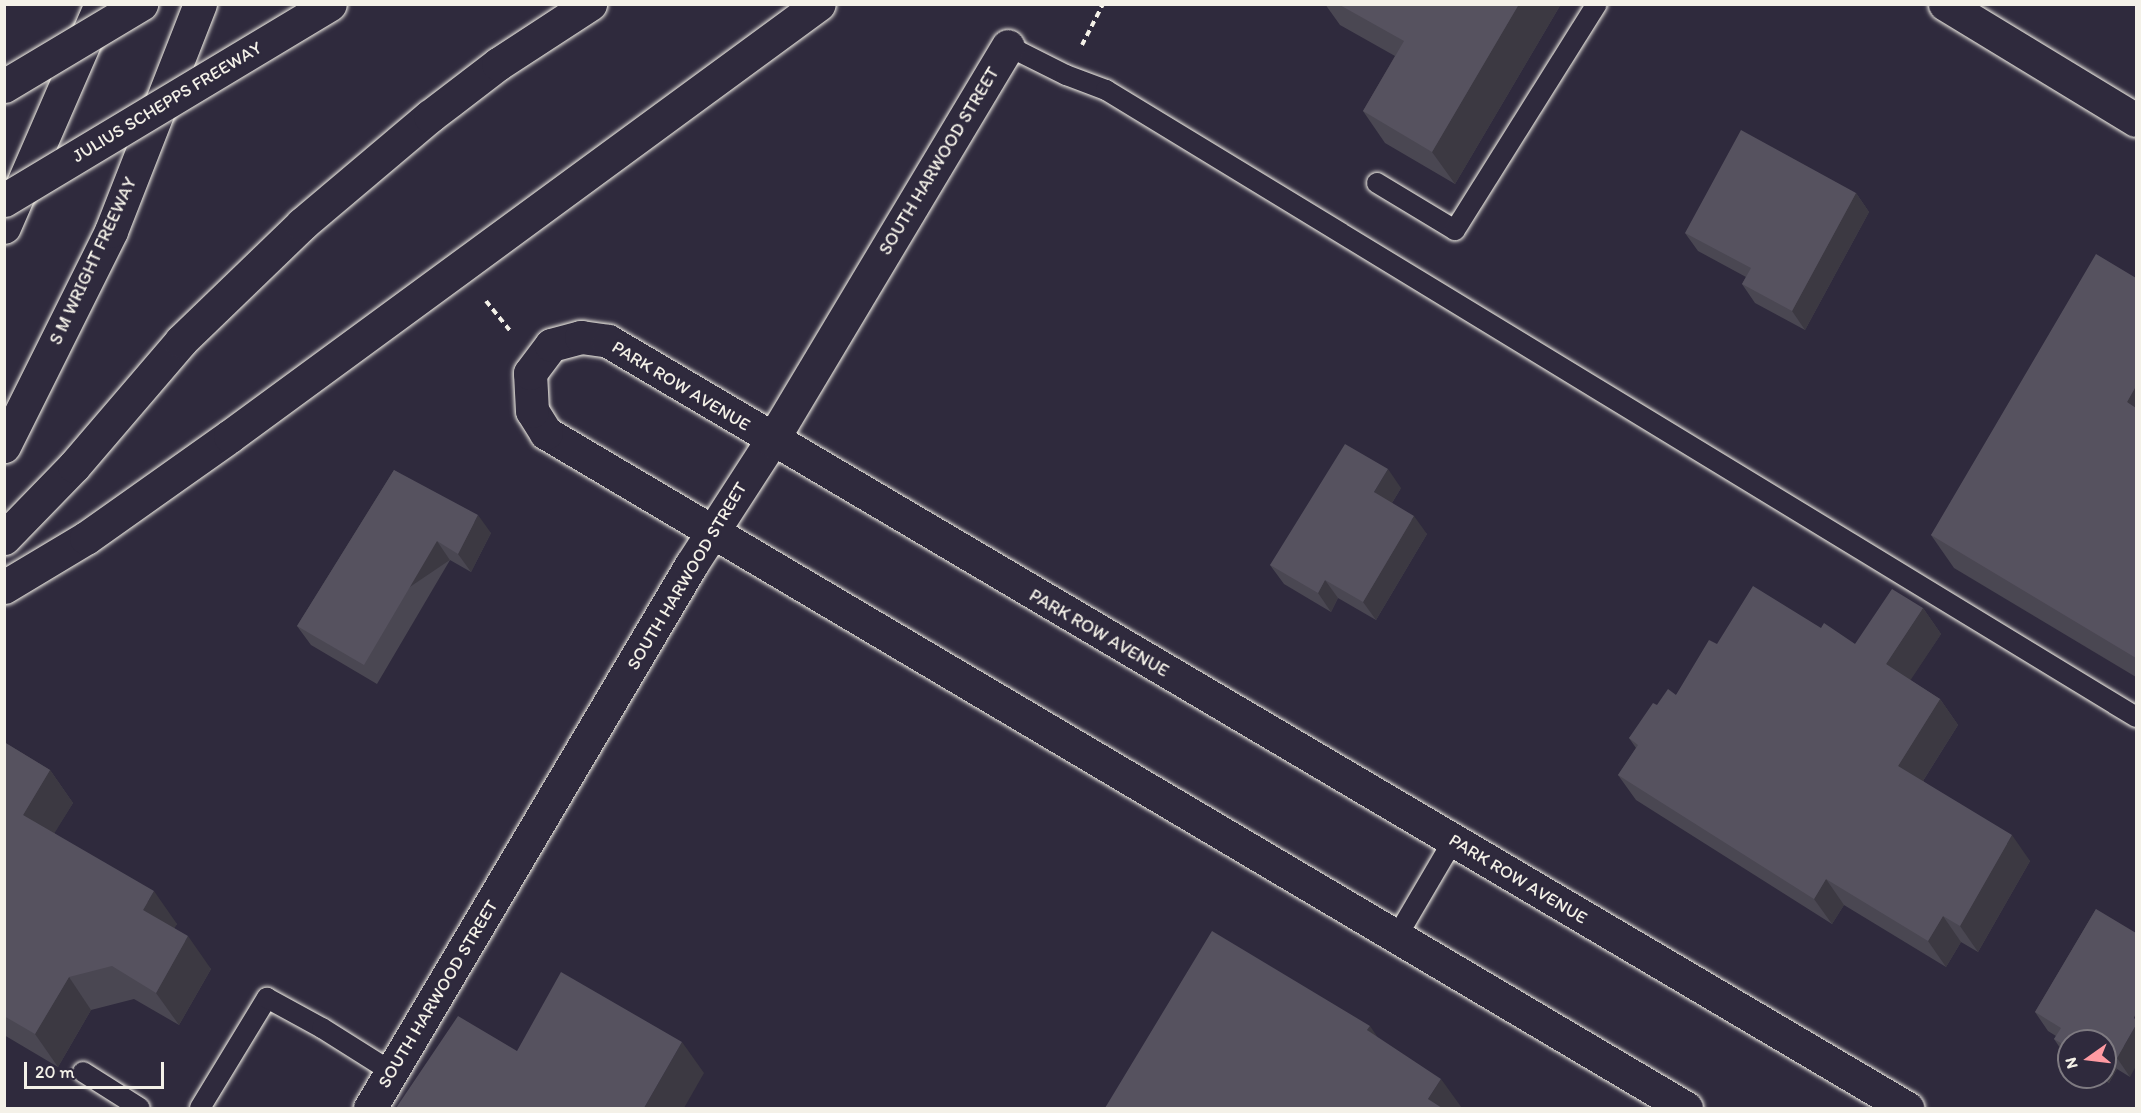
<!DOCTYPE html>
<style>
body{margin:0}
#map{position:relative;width:2141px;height:1113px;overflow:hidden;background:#2f2a3d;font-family:Itim,sans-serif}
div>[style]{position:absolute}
.path>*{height:4px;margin-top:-2px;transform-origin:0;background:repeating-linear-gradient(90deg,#f4f1e8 0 6px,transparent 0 10.5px)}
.roads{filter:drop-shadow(0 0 2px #f4f1e8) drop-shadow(0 0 2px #f4f1e8)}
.lane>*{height:20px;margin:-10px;padding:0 10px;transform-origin:10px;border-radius:10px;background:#2f2a3d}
.street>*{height:33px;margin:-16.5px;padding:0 16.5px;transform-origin:16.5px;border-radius:16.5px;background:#2f2a3d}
.primary>*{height:33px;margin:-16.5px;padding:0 16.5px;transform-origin:16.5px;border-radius:16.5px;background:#2f2a3d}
.highway>*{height:33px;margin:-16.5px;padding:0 16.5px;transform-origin:16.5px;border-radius:16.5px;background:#2f2a3d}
.bridges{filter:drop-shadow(0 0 2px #f4f1e8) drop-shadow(0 0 2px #f4f1e8)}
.highway-bridge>*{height:33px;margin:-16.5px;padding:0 16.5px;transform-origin:16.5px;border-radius:16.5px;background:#2f2a3d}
.wall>*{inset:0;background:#4a4752}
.shaded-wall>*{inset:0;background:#3c3942;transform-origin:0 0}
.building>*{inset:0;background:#56525f}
span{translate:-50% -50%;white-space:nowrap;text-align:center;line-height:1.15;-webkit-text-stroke:4.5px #2f2a3d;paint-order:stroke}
.street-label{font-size:18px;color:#f4f1e8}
.frame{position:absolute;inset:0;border:6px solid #f4f1e8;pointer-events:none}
.north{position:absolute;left:2057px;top:1029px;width:60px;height:60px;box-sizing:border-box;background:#2f2a3d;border:2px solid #7e7a81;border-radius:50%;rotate:256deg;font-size:16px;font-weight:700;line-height:24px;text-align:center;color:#f4f1e8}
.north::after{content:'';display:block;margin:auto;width:21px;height:27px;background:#ff9aa2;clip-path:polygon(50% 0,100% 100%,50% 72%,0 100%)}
.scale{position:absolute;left:24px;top:1062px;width:140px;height:27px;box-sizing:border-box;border:3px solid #f4f1e8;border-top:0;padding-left:8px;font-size:18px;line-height:21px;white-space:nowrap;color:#f4f1e8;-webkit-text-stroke:4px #2f2a3d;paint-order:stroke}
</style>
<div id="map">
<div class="path">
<i style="left:1082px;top:45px;width:46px;rotate:-62.9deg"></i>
<i style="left:486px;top:301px;width:38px;rotate:51deg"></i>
</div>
<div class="roads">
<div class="lane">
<i style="left:1008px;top:46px;width:65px;rotate:26.6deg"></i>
<i style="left:1066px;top:75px;width:43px;rotate:20.6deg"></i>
<i style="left:1106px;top:90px;width:1206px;rotate:31.33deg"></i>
<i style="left:1377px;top:183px;width:91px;rotate:31.1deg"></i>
<i style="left:1455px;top:230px;width:267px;rotate:-57.9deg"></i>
<i style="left:1396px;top:938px;width:113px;rotate:-59.6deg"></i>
<i style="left:83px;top:1072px;width:67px;rotate:32.3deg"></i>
<i style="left:200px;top:1108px;width:129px;rotate:-58.7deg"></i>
<i style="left:267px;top:998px;width:63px;rotate:28.6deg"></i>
<i style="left:322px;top:1028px;width:83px;rotate:32.2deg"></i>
</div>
<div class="street">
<i style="left:1945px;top:4px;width:223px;rotate:31.3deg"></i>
<i style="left:370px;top:1108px;width:631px;rotate:-59.41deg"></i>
<i style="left:691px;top:565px;width:149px;rotate:-57.1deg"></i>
<i style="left:772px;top:440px;width:459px;rotate:-59.1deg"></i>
<i style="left:1686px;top:1108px;width:1325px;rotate:-149.37deg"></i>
<i style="left:546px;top:433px;width:26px;rotate:-122deg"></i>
<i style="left:532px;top:411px;width:38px;rotate:-93deg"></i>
<i style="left:530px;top:373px;width:35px;rotate:-53deg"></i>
<i style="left:551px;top:345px;width:31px;rotate:-15deg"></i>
<i style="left:581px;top:337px;width:27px;rotate:8deg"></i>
<i style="left:608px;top:341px;width:1509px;rotate:30.56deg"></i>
</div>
<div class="primary">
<i style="left:4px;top:227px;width:243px;rotate:-66.5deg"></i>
<i style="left:4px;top:446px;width:240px;rotate:-63.5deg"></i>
<i style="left:111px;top:231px;width:244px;rotate:-68.6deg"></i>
</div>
<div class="highway">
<i style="left:4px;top:538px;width:100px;rotate:-45.8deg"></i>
<i style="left:74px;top:466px;width:165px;rotate:-49.4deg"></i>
<i style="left:181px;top:341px;width:168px;rotate:-44deg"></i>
<i style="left:302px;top:224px;width:167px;rotate:-40.2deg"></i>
<i style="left:430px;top:116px;width:86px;rotate:-37.4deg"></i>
<i style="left:498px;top:64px;width:110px;rotate:-33.1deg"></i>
<i style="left:4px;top:587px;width:96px;rotate:-30.9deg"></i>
<i style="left:86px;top:538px;width:176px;rotate:-35.3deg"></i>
<i style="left:230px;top:436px;width:730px;rotate:-36.26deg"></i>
</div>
</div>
<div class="bridges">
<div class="highway-bridge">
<i style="left:4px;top:86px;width:160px;rotate:-30.9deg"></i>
<i style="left:4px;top:200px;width:380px;rotate:-31deg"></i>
</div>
</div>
<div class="wall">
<i style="clip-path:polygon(1325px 4px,1561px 4px,1455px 184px,1385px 143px,1363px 111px,1395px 56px,1340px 25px)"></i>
<i style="clip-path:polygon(1856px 193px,1869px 212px,1805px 330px,1755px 303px,1742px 284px,1746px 277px,1698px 251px,1685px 233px)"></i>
<i style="clip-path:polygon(2136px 278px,2136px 677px,1954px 568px,1931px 535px)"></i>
<i style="clip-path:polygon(394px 470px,491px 533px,471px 572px,450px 560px,377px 684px,311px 645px,297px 626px)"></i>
<i style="clip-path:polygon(1401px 488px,1392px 503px,1427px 534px,1376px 620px,1338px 598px,1331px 612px,1284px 584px,1270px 565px)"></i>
<i style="clip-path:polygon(1923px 608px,1941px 634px,1910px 680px,1940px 699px,1958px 725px,1923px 781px,2030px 861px,1978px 952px,1961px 942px,1946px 967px,1844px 905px,1832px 924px,1636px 800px,1618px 775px,1636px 748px,1629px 738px,1657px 705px,1676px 695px,1717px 644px,1821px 628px,1855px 644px)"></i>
<i style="clip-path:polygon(4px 742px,50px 770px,73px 803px,54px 833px,177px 924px,174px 928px,211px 969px,179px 1025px,134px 999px,91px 1010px,58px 1067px,4px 1035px)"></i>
<i style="clip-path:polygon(2096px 909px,2130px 1077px,2117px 1069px,2109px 1083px,2099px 1077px,2105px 1077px,2105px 1041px,2069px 1041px,2069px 1059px,2067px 1058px,2054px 1039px,2056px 1036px,2048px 1031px,2035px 1012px)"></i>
</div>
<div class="shaded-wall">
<i style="clip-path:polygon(1519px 4px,1561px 4px,1455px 184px,1432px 152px)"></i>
<i style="clip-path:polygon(1856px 193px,1869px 212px,1805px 330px,1792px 311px)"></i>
<i style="clip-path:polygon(2136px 386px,2136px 416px,2127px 402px)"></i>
<i style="clip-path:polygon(1388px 469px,1401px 488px,1387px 511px,1374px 492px)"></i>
<i style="clip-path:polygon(478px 515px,491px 533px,471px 572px,458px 554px)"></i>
<i style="clip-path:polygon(1414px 516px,1427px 534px,1376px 620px,1363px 602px)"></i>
<i style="left:437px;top:541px;width:23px;height:144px;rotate:56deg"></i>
<i style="clip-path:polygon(1325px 580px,1338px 598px,1331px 612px,1318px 593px)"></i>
<i style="clip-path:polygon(1923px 608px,1941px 634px,1904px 690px,1886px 664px)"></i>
<i style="clip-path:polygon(1940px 699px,1958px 725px,1916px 792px,1898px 766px)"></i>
<i style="clip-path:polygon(50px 770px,73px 803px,46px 847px,23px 815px)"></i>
<i style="clip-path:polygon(2012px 835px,2030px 861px,1978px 952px,1960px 926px)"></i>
<i style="clip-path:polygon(1826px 879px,1844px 905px,1832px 924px,1814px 899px)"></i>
<i style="clip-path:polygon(154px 891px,177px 924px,166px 942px,143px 910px)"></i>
<i style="clip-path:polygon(1943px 916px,1961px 942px,1946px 967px,1928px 941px)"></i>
<i style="clip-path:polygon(188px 936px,211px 969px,179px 1025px,156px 993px)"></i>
<i style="clip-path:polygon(69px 977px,91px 1010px,58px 1067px,35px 1034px)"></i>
<i style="clip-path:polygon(2136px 1025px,2136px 1066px,2130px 1077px,2117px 1058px)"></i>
<i style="clip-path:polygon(1370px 1026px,1391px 1057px,1367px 1030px)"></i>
<i style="clip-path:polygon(682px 1042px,704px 1073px,684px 1108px,644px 1108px)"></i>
<i style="clip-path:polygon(2105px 1052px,2117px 1069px,2109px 1083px,2105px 1077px)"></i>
<i style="clip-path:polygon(1441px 1079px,1462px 1108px,1434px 1108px,1428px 1099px)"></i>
</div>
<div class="building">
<i style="clip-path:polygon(1338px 4px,1519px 4px,1432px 152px,1363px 111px,1404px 41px)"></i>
<i style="clip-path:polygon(1741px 130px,1856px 193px,1792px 311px,1742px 284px,1751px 268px,1685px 233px)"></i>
<i style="clip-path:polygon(2096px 254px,2136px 278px,2136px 386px,2127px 402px,2136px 408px,2136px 658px,1931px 535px)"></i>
<i style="clip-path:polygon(1345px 444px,1388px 469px,1374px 492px,1414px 516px,1363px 602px,1325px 580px,1318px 593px,1270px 565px)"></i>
<i style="clip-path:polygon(394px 470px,478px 515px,458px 554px,437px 541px,364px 665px,297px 626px)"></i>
<i style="clip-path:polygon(1753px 586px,1821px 628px,1824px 623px,1855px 644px,1892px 589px,1923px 608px,1886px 664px,1940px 699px,1898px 766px,2012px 835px,1960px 926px,1943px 916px,1928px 941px,1826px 879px,1814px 899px,1618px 775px,1638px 745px,1629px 738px,1653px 703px,1657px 705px,1668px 689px,1676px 695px,1709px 640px,1717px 644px)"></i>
<i style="clip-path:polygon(4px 742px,50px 770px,23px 815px,154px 891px,143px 910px,188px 936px,156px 993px,112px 966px,69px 977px,35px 1034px,4px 1016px)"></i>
<i style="clip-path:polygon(2096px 909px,2136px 933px,2136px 1013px,2134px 1018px,2136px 1020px,2136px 1025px,2117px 1058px,2105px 1051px,2105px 1041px,2069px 1041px,2069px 1048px,2054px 1039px,2061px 1028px,2035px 1012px)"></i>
<i style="clip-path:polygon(1212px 931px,1370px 1026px,1367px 1030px,1441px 1079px,1428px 1099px,1442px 1108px,1105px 1108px)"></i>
<i style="clip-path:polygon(561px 972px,682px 1042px,644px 1108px,396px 1108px,458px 1016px,517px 1051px)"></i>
</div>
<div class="street-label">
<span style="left:167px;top:102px;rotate:-31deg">JULIUS SCHEPPS FREEWAY</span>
<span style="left:939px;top:161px;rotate:-59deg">SOUTH HARWOOD STREET</span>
<span style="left:93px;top:261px;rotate:-65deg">S M WRIGHT FREEWAY</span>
<span style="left:681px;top:386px;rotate:31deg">PARK ROW AVENUE</span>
<span style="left:687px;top:576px;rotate:-59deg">SOUTH HARWOOD STREET</span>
<span style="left:1099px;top:633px;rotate:30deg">PARK ROW AVENUE</span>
<span style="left:1518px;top:879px;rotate:31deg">PARK ROW AVENUE</span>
<span style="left:438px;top:994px;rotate:-59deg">SOUTH HARWOOD STREET</span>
</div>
<div class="frame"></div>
<div class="north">N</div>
<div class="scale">20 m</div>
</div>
